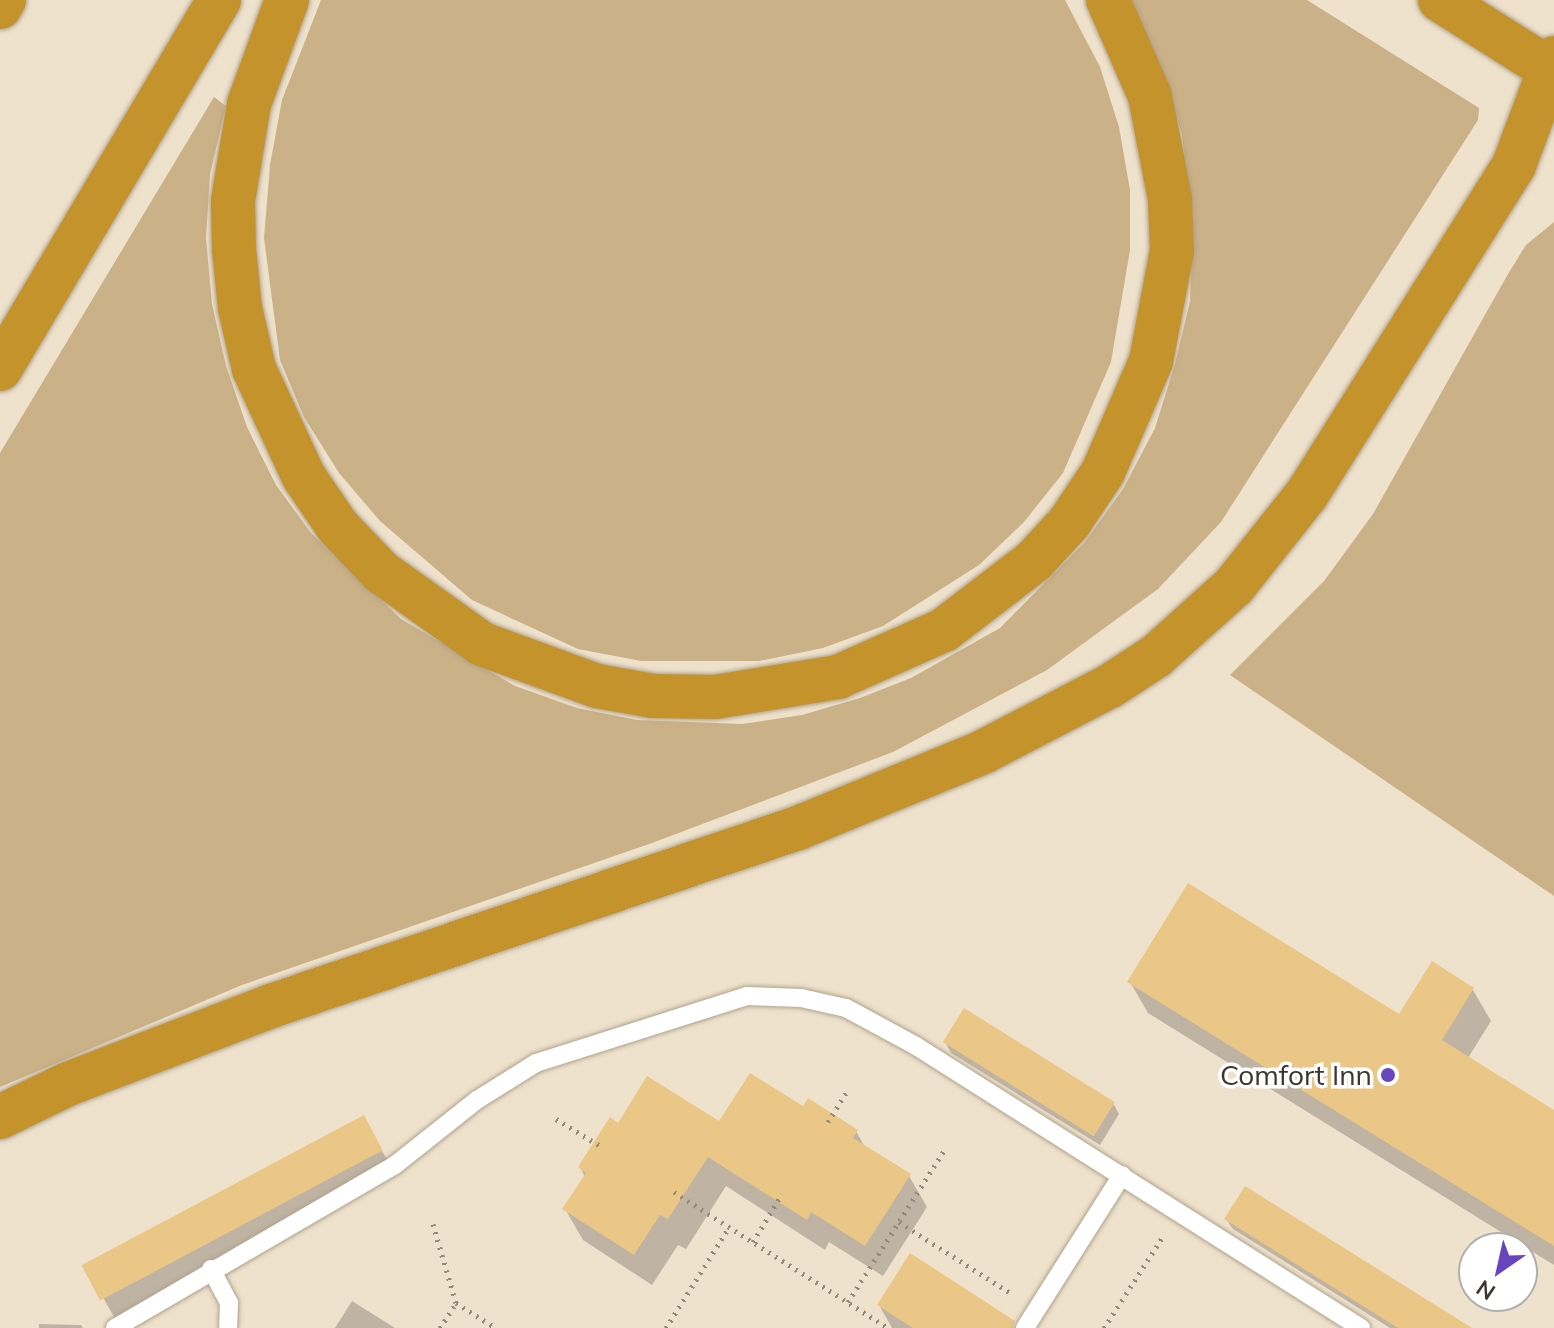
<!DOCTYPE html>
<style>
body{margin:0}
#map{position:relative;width:1554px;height:1328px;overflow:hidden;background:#efe2cc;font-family:Mulish,sans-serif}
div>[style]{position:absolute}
.green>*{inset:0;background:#cab187}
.shadow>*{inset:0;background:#0003;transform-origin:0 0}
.building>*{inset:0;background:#eac687;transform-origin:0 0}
.path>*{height:5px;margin-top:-2.5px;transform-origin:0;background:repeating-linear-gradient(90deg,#928a7a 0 2px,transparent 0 8px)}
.roads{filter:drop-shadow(0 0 2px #b0a38e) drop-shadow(0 0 2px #b0a38e)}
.lane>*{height:18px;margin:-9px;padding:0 9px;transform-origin:9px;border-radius:9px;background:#fff}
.highway>*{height:44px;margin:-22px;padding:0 22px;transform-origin:22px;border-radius:22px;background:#c5932c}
.dots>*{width:22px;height:22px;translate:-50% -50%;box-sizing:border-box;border:4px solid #fff;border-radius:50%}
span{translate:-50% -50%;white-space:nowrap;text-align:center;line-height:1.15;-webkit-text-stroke:7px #fff;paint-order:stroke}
.poi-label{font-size:28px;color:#3c372e}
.right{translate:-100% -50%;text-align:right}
.north{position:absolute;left:1458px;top:1232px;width:80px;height:80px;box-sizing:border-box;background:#fff;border:2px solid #b1afab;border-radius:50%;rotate:214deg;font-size:22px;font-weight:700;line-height:32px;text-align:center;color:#3c372e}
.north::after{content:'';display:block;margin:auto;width:28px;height:36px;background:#6645be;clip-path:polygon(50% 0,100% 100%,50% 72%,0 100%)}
</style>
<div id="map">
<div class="green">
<i style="clip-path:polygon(321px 0,1065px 0,1100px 67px,1119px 127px,1130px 190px,1130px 250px,1111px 362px,1063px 473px,1024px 522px,979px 565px,883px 626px,823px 648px,759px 661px,641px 661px,578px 649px,472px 600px,380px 521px,339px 473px,304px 417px,280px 360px,264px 238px,270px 165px,282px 100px)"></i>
<i style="clip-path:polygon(1130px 0,1307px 0,1479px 108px,1478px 120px,1221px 522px,1158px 589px,1047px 670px,893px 752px,652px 843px,242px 985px,0 1087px,0 453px,214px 97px,226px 106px,210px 174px,206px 238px,212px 304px,226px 366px,247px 427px,276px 485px,311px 533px,401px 619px,515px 686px,577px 708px,637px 720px,742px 724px,802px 715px,860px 698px,911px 678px,1000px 628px,1085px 542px,1123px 489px,1155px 428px,1175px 364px,1190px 301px,1192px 239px,1182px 135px,1167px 82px)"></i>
<i style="clip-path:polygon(1554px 222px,1554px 896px,1230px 675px,1324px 581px,1373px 514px,1508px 274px,1526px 245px)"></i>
</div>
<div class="shadow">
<i style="clip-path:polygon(1130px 982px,1400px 1016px,1473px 990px,1491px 1021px,1468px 1058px,1554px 1112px,1554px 1265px,1148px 1013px)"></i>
<i style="clip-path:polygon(945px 1042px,1113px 1103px,1119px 1114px,1100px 1145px,951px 1053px)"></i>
<i style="clip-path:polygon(803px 1108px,856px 1131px,866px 1149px,909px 1176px,927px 1207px,883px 1276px,829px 1242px,825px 1250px,726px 1186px,686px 1249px,678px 1245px,652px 1285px,583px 1240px,565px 1209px,585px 1177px,580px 1167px,618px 1125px,720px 1124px)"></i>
<i style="left:363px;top:1118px;width:50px;height:315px;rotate:60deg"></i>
<i style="clip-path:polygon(1226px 1219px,1469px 1328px,1390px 1328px,1233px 1229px)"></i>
<i style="clip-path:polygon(352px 1301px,395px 1328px,335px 1328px)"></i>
<i style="clip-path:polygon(879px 1305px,1009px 1319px,1014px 1328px,892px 1328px)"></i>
<i style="clip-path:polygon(39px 1324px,81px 1325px,83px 1328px,39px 1328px)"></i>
</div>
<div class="building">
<i style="clip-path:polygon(1188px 883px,1399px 1014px,1432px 961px,1474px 988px,1442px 1040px,1554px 1110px,1554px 1246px,1127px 982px)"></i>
<i style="left:964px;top:1008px;width:178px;height:40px;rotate:32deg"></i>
<i style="clip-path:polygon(750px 1073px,803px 1106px,808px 1098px,858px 1130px,853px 1138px,911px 1174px,865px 1246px,811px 1212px,807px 1220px,708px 1157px,668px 1219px,660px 1215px,634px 1255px,562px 1209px,586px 1173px,578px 1167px,610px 1117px,618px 1123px,647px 1076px,719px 1121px)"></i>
<i style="left:364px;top:1115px;width:40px;height:320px;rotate:62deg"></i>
<i style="clip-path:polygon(1245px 1186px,1472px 1328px,1398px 1328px,1224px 1219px)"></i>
<i style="clip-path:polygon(910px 1253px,1015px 1321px,1013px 1328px,913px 1328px,877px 1305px)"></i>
</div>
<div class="path">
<i style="left:556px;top:1119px;width:54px;rotate:31.3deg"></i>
<i style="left:828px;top:1122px;width:38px;rotate:-58deg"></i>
<i style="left:674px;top:1192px;width:254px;rotate:32.4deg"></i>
<i style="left:899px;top:1222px;width:134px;rotate:32.5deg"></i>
<i style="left:433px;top:1224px;width:82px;rotate:73.8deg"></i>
<i style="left:753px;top:1242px;width:56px;rotate:-58.9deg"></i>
<i style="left:848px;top:1302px;width:179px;rotate:-57.6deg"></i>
<i style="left:440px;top:1328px;width:30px;rotate:-57deg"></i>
<i style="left:456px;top:1303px;width:47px;rotate:32deg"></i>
<i style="left:666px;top:1328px;width:119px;rotate:-58deg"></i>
<i style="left:1104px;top:1328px;width:107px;rotate:-57.2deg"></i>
</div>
<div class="roads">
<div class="lane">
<i style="left:211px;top:1269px;width:38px;rotate:62deg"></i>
<i style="left:229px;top:1303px;width:25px;rotate:92deg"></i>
<i style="left:115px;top:1328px;width:324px;rotate:-30.2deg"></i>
<i style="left:395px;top:1165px;width:105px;rotate:-38.4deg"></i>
<i style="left:477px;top:1100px;width:70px;rotate:-32.1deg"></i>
<i style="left:536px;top:1063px;width:221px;rotate:-17.6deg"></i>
<i style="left:747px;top:996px;width:54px;rotate:2.1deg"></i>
<i style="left:801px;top:998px;width:46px;rotate:12.5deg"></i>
<i style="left:846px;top:1008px;width:80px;rotate:28.5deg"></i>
<i style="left:916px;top:1046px;width:527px;rotate:32.36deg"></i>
<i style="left:1025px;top:1328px;width:181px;rotate:-57.6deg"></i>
</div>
<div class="highway">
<i style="left:287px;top:0;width:111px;rotate:110.1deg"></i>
<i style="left:249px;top:104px;width:98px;rotate:99.4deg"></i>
<i style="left:233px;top:201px;width:48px;rotate:88.8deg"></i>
<i style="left:234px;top:249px;width:59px;rotate:84.2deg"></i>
<i style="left:240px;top:308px;width:63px;rotate:77.1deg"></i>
<i style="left:254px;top:369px;width:119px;rotate:65.2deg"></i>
<i style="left:304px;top:477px;width:60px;rotate:55.8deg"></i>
<i style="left:338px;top:527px;width:62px;rotate:46.3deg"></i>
<i style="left:381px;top:572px;width:124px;rotate:35.5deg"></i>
<i style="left:482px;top:644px;width:122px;rotate:20.1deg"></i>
<i style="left:597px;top:686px;width:57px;rotate:10.1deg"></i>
<i style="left:653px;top:696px;width:62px;rotate:0.9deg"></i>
<i style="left:715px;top:697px;width:125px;rotate:-9.2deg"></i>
<i style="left:838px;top:677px;width:116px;rotate:-23.9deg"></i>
<i style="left:944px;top:630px;width:113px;rotate:-37.5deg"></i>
<i style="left:1034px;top:561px;width:52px;rotate:-47.4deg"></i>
<i style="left:1069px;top:523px;width:61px;rotate:-56.3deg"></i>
<i style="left:1103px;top:472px;width:121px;rotate:-66.6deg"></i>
<i style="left:1151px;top:361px;width:112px;rotate:-79.2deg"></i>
<i style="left:1172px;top:251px;width:52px;rotate:-92.2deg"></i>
<i style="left:1170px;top:199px;width:105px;rotate:-101deg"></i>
<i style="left:1150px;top:96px;width:105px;rotate:-113.6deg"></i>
<i style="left:1440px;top:0;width:135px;rotate:32.3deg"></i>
<i style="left:0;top:7px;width:8px;rotate:-60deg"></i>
<i style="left:0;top:369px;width:429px;rotate:-59.3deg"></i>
<i style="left:0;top:1117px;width:76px;rotate:-25.9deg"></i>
<i style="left:68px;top:1084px;width:217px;rotate:-21deg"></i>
<i style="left:271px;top:1006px;width:556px;rotate:-18.66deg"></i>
<i style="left:798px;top:828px;width:200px;rotate:-22.3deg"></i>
<i style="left:983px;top:752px;width:143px;rotate:-27.5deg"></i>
<i style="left:1110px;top:686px;width:55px;rotate:-33.1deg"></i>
<i style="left:1156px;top:656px;width:105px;rotate:-41.9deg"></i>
<i style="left:1234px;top:586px;width:117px;rotate:-51.6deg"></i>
<i style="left:1307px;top:494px;width:389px;rotate:-57.8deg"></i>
<i style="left:1514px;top:165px;width:114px;rotate:-69.5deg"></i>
</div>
</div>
<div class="dots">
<i style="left:1388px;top:1075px;background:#6645be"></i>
</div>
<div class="poi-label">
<span class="right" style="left:1372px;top:1075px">Comfort Inn</span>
</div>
<div class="north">N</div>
</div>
